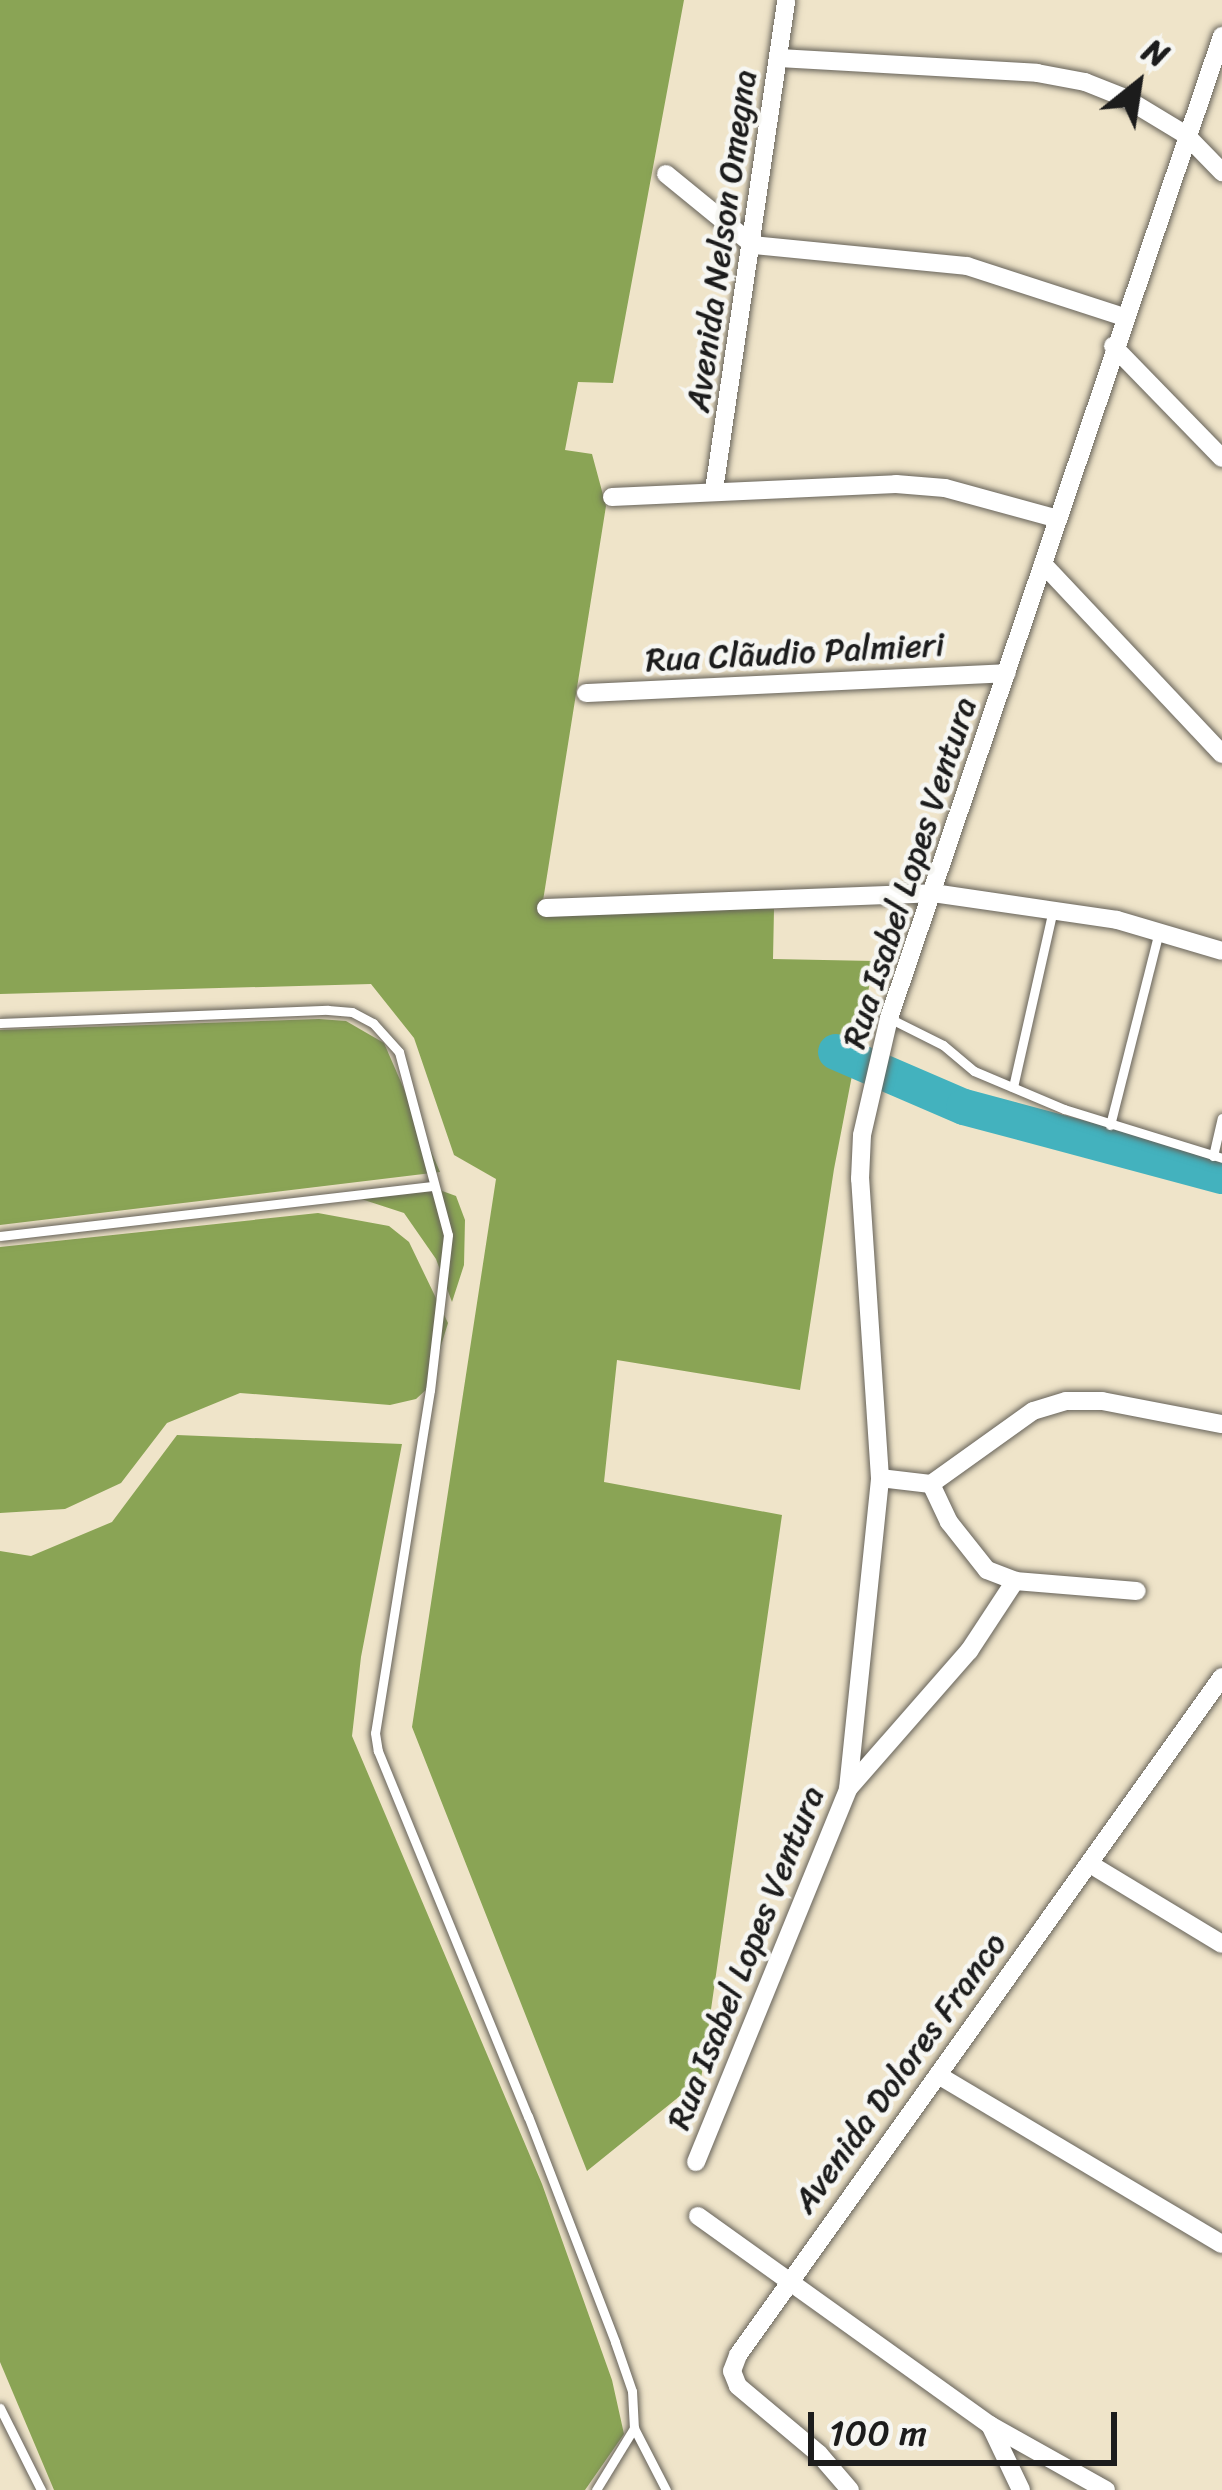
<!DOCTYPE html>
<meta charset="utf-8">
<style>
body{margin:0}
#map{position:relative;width:1222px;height:2490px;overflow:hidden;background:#efe4c9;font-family:Sriracha,sans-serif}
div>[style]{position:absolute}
.forest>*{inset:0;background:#8aa455}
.river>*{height:36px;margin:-18px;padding:0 18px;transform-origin:18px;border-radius:18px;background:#43b2be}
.roads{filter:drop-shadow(0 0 3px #666259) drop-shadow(0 0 3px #666259)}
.service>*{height:9px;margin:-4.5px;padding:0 4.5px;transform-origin:4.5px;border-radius:4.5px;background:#fff}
.minor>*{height:18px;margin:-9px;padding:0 9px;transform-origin:9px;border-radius:9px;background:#fff}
span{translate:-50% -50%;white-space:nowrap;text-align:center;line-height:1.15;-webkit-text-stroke:9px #f6f6f2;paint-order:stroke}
.street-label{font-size:33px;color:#1c1c1c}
.north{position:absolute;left:1078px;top:24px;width:120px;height:120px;-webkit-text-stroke:9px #f6f6f2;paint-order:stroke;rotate:30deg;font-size:33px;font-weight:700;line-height:48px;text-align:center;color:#1c1c1c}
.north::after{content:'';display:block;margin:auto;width:42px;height:54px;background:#1c1c1c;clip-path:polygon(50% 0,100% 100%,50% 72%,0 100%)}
.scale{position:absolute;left:808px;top:2412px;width:309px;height:54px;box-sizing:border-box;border:6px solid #1c1c1c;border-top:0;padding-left:15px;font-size:36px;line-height:42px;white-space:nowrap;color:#1c1c1c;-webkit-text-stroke:9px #f6f6f2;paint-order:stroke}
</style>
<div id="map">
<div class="forest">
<i style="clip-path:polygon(0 0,684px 0,613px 383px,578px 382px,565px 450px,592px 454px,606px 506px,542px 907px,774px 909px,773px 959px,874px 961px,834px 1169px,800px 1390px,617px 1360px,604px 1482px,782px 1515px,701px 2079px,587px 2171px,412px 1727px,496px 1179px,454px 1155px,414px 1038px,371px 984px,0 994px)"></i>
<i style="clip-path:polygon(319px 1019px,346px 1021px,384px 1043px,440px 1172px,0 1225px,0 1030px)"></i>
<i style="clip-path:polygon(434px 1188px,456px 1196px,465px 1220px,464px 1265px,452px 1302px,436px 1259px,404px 1213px,355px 1197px)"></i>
<i style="clip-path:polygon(318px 1213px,389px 1226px,409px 1242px,448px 1323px,428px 1388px,416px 1399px,390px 1405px,240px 1393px,167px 1423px,121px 1483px,65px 1509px,0 1513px,0 1247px)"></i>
<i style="clip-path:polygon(177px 1435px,402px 1444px,361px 1657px,352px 1736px,542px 2184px,612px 2380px,624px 2434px,585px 2490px,54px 2490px,0 2362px,0 1551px,31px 1556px,112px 1522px)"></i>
</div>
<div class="river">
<i style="left:836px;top:1052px;width:139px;rotate:23.3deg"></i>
<i style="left:964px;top:1107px;width:267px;rotate:15deg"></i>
</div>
<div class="roads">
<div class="service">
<i style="left:889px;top:1018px;width:60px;rotate:26.6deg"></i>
<i style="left:943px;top:1045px;width:40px;rotate:40deg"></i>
<i style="left:974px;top:1071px;width:98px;rotate:22.9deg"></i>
<i style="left:1064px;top:1109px;width:165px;rotate:17.2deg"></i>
<i style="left:0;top:1023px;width:328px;rotate:-2.3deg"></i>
<i style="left:328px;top:1010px;width:24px;rotate:5deg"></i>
<i style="left:352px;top:1012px;width:24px;rotate:28deg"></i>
<i style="left:373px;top:1023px;width:39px;rotate:48deg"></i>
<i style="left:399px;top:1052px;width:189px;rotate:75deg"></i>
<i style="left:448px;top:1235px;width:156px;rotate:96.6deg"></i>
<i style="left:430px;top:1390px;width:347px;rotate:99.1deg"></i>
<i style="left:375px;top:1733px;width:18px;rotate:81deg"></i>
<i style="left:378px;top:1751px;width:395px;rotate:67.7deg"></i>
<i style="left:528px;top:2116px;width:242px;rotate:68.9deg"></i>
<i style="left:615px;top:2342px;width:52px;rotate:70.9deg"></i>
<i style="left:632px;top:2391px;width:37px;rotate:87deg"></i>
<i style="left:634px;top:2428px;width:70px;rotate:62.7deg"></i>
<i style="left:1013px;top:1087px;width:181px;rotate:-77.3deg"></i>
<i style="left:1110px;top:1125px;width:199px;rotate:-75.8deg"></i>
<i style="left:1213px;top:1156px;width:39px;rotate:-77deg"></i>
<i style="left:0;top:1236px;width:435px;rotate:-6.6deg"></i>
<i style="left:0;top:2408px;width:92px;rotate:63.4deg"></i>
<i style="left:596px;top:2490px;width:73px;rotate:-58.5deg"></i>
</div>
<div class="minor">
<i style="left:779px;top:58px;width:258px;rotate:3.3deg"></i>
<i style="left:1037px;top:73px;width:49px;rotate:10.6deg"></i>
<i style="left:1085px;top:82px;width:43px;rotate:21.8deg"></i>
<i style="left:1125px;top:98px;width:71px;rotate:31.2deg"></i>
<i style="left:1186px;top:135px;width:52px;rotate:45.8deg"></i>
<i style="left:666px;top:174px;width:112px;rotate:39.2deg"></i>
<i style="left:753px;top:245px;width:215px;rotate:5.6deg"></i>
<i style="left:967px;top:266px;width:165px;rotate:18deg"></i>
<i style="left:1113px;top:346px;width:156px;rotate:45.8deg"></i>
<i style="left:714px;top:490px;width:495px;rotate:-81.6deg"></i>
<i style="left:612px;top:497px;width:284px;rotate:-2.6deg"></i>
<i style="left:896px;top:484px;width:49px;rotate:4.7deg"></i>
<i style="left:945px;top:488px;width:117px;rotate:15.3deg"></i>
<i style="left:1043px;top:564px;width:261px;rotate:46.7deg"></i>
<i style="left:586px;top:693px;width:421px;rotate:-2.7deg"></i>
<i style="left:546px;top:908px;width:387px;rotate:-2.2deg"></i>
<i style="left:933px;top:893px;width:186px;rotate:8.3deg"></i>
<i style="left:1117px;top:920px;width:109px;rotate:16.4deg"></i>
<i style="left:880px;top:1478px;width:51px;rotate:6.7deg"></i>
<i style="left:931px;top:1484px;width:125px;rotate:-35.6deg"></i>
<i style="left:1033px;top:1411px;width:34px;rotate:-17deg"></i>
<i style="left:1066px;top:1401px;width:36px"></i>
<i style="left:1102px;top:1401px;width:122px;rotate:10.9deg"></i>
<i style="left:931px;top:1484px;width:42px;rotate:64.7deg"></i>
<i style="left:949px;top:1522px;width:61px;rotate:51.6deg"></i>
<i style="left:987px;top:1570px;width:30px;rotate:21deg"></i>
<i style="left:1015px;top:1581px;width:122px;rotate:4.7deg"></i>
<i style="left:848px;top:1789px;width:184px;rotate:-48.8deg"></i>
<i style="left:969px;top:1651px;width:84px;rotate:-56.7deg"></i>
<i style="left:1090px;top:1864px;width:154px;rotate:31.2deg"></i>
<i style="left:938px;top:2075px;width:330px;rotate:30.8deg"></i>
<i style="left:696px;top:2162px;width:403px;rotate:-67.8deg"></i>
<i style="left:848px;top:1789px;width:313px;rotate:-84.1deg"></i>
<i style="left:880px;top:1478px;width:300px;rotate:-93.8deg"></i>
<i style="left:860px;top:1179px;width:44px;rotate:-87.4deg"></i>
<i style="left:862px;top:1135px;width:120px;rotate:-77deg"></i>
<i style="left:889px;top:1018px;width:1037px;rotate:-71.27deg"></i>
<i style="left:698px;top:2216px;width:359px;rotate:35.6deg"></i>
<i style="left:990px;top:2425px;width:133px;rotate:29.3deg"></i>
<i style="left:990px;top:2425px;width:72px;rotate:64.5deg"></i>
<i style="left:850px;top:2490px;width:48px;rotate:-130.7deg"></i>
<i style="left:819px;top:2454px;width:106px;rotate:-140deg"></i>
<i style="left:738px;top:2386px;width:16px;rotate:-112deg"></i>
<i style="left:732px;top:2371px;width:17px;rotate:-69deg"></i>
<i style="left:738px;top:2355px;width:833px;rotate:-54.48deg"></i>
</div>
</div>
<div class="street-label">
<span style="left:722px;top:241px;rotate:-82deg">Avenida Nelson Omegna</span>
<span style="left:795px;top:653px;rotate:-3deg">Rua Clãudio Palmieri</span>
<span style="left:910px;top:873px;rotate:-72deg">Rua Isabel Lopes Ventura</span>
<span style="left:746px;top:1958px;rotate:-68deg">Rua Isabel Lopes Ventura</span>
<span style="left:900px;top:2073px;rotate:-54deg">Avenida Dolores Franco</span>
</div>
<div class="north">N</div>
<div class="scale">100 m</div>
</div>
